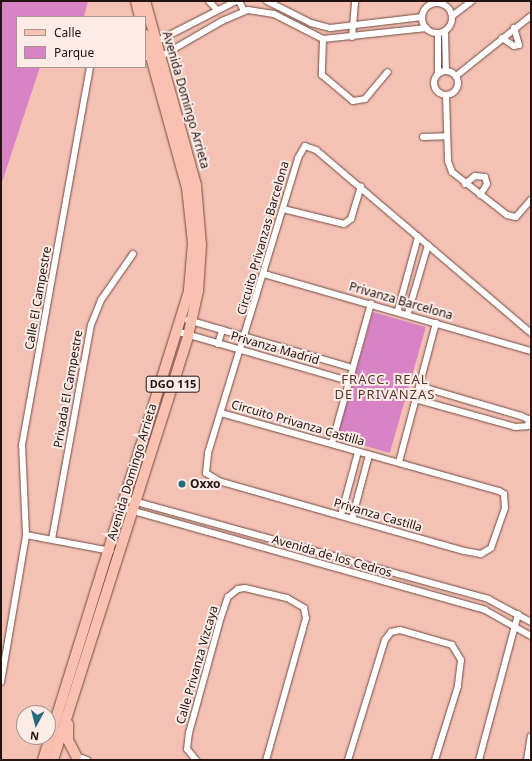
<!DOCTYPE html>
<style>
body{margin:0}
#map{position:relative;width:532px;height:761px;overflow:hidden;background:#f3c2b5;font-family:"Noto Sans",sans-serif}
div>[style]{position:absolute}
.green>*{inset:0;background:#d883c5;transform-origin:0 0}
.roads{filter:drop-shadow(0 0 1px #744a3f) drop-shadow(0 0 1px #744a3f)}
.minor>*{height:6px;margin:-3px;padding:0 3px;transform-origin:3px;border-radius:3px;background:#fff}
.minor>.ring{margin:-3px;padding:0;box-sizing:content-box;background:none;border:6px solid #fff;border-radius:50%}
.primary>*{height:10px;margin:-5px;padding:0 5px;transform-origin:5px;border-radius:5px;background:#fac0b0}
.dots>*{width:11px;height:11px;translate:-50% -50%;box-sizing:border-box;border:2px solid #fcece8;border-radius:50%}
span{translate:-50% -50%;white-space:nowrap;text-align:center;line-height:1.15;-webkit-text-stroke:4px #fcece8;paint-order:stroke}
.shield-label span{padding:1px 3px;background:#fcece8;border:1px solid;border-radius:3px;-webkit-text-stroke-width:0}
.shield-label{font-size:11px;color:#24130f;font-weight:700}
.street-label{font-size:12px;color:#24130f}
.poi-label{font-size:12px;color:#24130f;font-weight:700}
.left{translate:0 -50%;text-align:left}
.neighbourhood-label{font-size:13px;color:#5d362b;letter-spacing:1px}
.frame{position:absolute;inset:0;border:2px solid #24130f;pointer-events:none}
.legend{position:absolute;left:16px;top:16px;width:130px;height:52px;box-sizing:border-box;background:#fcece8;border:1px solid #a69591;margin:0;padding:5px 7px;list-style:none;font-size:12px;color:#24130f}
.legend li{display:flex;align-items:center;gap:8px;height:20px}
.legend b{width:20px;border:1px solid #a69591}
.north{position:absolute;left:16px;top:705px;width:40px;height:40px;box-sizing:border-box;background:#fcece8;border:1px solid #a69591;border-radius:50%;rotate:187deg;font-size:11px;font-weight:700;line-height:16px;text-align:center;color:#24130f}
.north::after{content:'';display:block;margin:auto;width:14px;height:18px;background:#266b7b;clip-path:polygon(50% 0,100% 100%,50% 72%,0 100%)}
</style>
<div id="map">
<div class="green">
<i style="clip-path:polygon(1px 1px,88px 1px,84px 17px,17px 17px,17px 67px,40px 67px,1px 185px)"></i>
<i style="left:373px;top:312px;width:55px;height:131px;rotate:16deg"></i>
</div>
<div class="roads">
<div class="minor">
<i style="left:209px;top:1px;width:12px;rotate:48deg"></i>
<i style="left:239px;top:1px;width:11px;rotate:63deg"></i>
<i style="left:267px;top:1px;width:49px;rotate:26.6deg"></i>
<i style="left:311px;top:23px;width:20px;rotate:15deg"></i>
<i style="left:330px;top:28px;width:93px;rotate:-6.8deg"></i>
<i class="ring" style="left:422px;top:3px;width:24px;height:24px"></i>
<i style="left:452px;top:16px;width:25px;rotate:-37deg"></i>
<i style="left:445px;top:31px;width:40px;rotate:88.6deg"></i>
<i style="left:438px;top:33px;width:40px;rotate:90deg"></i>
<i style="left:352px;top:37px;width:36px;rotate:-85deg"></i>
<i style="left:502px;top:38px;width:14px;rotate:34deg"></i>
<i style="left:514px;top:46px;width:5px;rotate:-11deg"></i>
<i style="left:519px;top:45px;width:18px;rotate:-106deg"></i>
<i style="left:323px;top:39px;width:36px;rotate:92deg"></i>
<i style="left:322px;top:75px;width:40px;rotate:40deg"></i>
<i style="left:353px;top:101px;width:12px;rotate:-9deg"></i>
<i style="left:365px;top:99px;width:35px;rotate:-50deg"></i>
<i style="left:154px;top:43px;width:92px;rotate:-27.1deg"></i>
<i style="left:145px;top:57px;width:15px"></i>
<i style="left:160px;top:57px;width:72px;rotate:-30.1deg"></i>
<i style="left:222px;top:21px;width:28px;rotate:-23deg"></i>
<i style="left:248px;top:10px;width:26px;rotate:9deg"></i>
<i style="left:274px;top:14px;width:55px;rotate:27deg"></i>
<i style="left:323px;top:39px;width:104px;rotate:-6.1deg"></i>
<i class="ring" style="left:434px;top:71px;width:18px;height:18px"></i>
<i style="left:456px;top:76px;width:96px;rotate:-38.7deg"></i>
<i style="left:446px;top:96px;width:65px;rotate:88.2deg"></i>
<i style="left:448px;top:161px;width:12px;rotate:70deg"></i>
<i style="left:452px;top:172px;width:70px;rotate:38deg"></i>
<i style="left:507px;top:215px;width:9px;rotate:13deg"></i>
<i style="left:516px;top:217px;width:23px;rotate:-49deg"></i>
<i style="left:423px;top:137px;width:23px;rotate:-2deg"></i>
<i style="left:465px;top:184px;width:13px;rotate:-39deg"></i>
<i style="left:475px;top:176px;width:10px;rotate:6deg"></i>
<i style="left:485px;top:177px;width:7px;rotate:74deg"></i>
<i style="left:487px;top:184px;width:13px;rotate:122deg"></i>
<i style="left:283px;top:209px;width:63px;rotate:13.8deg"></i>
<i style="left:344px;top:224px;width:9px;rotate:-36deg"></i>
<i style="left:351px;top:219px;width:34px;rotate:-73deg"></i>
<i style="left:264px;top:274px;width:278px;rotate:16.1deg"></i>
<i style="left:398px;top:310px;width:76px;rotate:-74.7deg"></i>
<i style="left:408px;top:313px;width:71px;rotate:-73.6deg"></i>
<i style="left:188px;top:320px;width:171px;rotate:16.3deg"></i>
<i style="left:179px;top:332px;width:177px;rotate:16.1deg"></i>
<i style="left:218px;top:344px;width:15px;rotate:-74deg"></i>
<i style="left:415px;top:399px;width:104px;rotate:15.6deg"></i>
<i style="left:515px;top:427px;width:14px;rotate:-4deg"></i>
<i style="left:529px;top:426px;width:7px;rotate:-98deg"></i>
<i style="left:528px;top:419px;width:8px;rotate:-157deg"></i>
<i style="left:521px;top:416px;width:106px;rotate:-163.6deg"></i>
<i style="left:221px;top:413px;width:289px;rotate:15.7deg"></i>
<i style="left:499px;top:491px;width:6px;rotate:31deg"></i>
<i style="left:504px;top:494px;width:14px;rotate:86deg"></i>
<i style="left:505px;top:508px;width:42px;rotate:109.3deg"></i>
<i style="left:491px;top:548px;width:12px;rotate:149deg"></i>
<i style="left:481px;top:554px;width:17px;rotate:-170deg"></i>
<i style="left:464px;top:551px;width:253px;rotate:-164.1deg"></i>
<i style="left:221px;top:482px;width:17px;rotate:-149deg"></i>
<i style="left:206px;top:473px;width:20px;rotate:-84deg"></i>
<i style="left:208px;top:453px;width:308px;rotate:-73deg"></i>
<i style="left:298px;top:158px;width:14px;rotate:-60deg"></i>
<i style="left:305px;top:146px;width:12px;rotate:20deg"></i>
<i style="left:316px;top:150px;width:282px;rotate:40.4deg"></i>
<i style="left:332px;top:443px;width:145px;rotate:-74.4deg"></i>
<i style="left:399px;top:462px;width:144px;rotate:-75.1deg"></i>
<i style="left:126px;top:499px;width:376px;rotate:15.4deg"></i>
<i style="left:488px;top:599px;width:49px;rotate:28.1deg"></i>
<i style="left:123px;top:508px;width:376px;rotate:15.7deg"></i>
<i style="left:485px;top:610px;width:53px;rotate:29.5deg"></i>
<i style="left:341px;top:515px;width:65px;rotate:-74.9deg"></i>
<i style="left:352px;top:519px;width:66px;rotate:-75.1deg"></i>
<i style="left:26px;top:535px;width:86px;rotate:10.7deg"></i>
<i style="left:52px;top:539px;width:218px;rotate:-79.7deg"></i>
<i style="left:91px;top:325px;width:27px;rotate:-68deg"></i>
<i style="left:101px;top:300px;width:56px;rotate:-55.2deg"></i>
<i style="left:1px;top:682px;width:149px;rotate:-80.3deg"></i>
<i style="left:26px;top:535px;width:90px;rotate:-92.5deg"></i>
<i style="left:22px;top:445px;width:384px;rotate:-79.8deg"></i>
<i style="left:76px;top:756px;width:12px;rotate:20deg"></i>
<i style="left:196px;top:760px;width:14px;rotate:-129deg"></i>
<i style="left:187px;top:749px;width:16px;rotate:-83deg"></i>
<i style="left:189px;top:733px;width:120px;rotate:-74.6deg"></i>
<i style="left:221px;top:617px;width:21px;rotate:-71deg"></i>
<i style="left:228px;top:597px;width:13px;rotate:-39deg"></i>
<i style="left:238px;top:589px;width:7px;rotate:-8deg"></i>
<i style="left:245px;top:588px;width:43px;rotate:13.4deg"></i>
<i style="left:287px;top:598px;width:20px;rotate:30deg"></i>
<i style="left:304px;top:608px;width:10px;rotate:79deg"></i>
<i style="left:306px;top:618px;width:148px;rotate:105.7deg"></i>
<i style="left:348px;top:760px;width:126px;rotate:-72.9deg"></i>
<i style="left:385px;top:640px;width:10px;rotate:-53deg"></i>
<i style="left:391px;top:632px;width:9px;rotate:-13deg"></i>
<i style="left:400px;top:630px;width:54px;rotate:16.1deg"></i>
<i style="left:452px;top:645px;width:17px;rotate:59deg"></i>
<i style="left:461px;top:660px;width:26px;rotate:97deg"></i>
<i style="left:458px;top:686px;width:77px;rotate:107.3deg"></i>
<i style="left:479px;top:760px;width:151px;rotate:-75deg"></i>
<i style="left:527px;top:760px;width:24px;rotate:-81deg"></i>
</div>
<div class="primary">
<i style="left:136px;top:1px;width:16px;rotate:76deg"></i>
<i style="left:68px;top:724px;width:16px;rotate:90deg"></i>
<i style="left:68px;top:740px;width:18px;rotate:63deg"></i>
<i style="left:43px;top:760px;width:492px;rotate:-72.7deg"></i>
<i style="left:189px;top:290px;width:47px;rotate:-85.1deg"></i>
<i style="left:193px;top:243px;width:55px;rotate:-96.2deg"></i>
<i style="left:187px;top:188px;width:159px;rotate:-105.4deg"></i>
<i style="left:53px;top:760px;width:445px;rotate:-72.3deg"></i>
<i style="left:188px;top:336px;width:46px;rotate:-77.5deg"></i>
<i style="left:198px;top:291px;width:46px;rotate:-86.3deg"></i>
<i style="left:201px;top:245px;width:60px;rotate:-94.8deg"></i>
<i style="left:196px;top:185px;width:191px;rotate:-105.5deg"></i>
</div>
</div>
<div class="dots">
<i style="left:182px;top:484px;background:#266b7b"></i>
</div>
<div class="shield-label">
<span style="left:173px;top:384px">DGO 115</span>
</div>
<div class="street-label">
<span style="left:186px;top:100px;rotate:74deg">Avenida Domingo Arrieta</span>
<span style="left:263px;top:238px;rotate:-74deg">Circuito Privanzas Barcelona</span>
<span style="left:38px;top:298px;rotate:-80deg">Calle El Campestre</span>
<span style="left:401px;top:301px;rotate:16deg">Privanza Barcelona</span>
<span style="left:275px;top:348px;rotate:16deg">Privanza Madrid</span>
<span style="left:68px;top:389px;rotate:-80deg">Privada El Campestre</span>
<span style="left:298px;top:423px;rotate:16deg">Circuito Privanza Castilla</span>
<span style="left:132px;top:472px;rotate:-73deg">Avenida Domingo Arrieta</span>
<span style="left:378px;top:515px;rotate:16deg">Privanza Castilla</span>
<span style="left:332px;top:556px;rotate:16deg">Avenida de los Cedros</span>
<span style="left:197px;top:665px;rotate:-74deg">Calle Privanza Vizcaya</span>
</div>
<div class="poi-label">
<span class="left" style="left:190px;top:484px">Oxxo</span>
</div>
<div class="neighbourhood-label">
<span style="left:385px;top:387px">FRACC. REAL<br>DE PRIVANZAS</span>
</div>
<div class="frame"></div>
<ul class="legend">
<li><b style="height:5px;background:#fac0b0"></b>Calle</li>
<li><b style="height:11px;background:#d883c5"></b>Parque</li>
</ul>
<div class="north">N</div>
</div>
